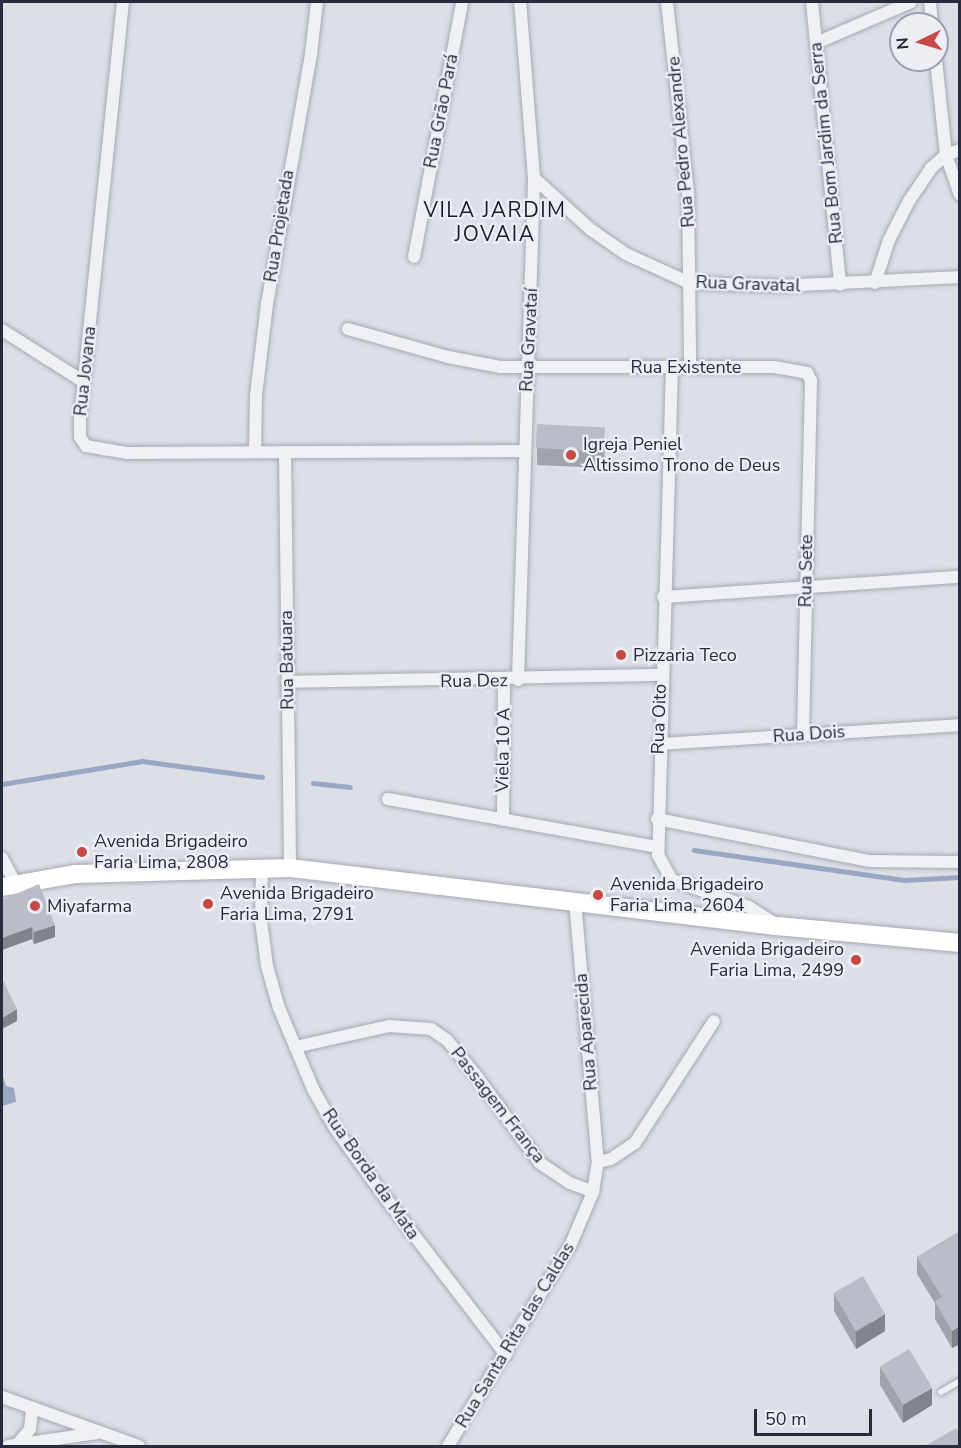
<!DOCTYPE html>
<meta charset="utf-8">
<style>
body{margin:0}
#map{position:relative;width:961px;height:1448px;overflow:hidden;background:#dddfe6;font-family:"Nunito Sans",sans-serif}
div>[style]{position:absolute}
.water>*{inset:0;background:#99a7c4}
.stream>*{height:4.5px;margin:-2.25px;padding:0 2.25px;transform-origin:2.25px;border-radius:2.25px;background:#99a7c4}
.roads{filter:drop-shadow(0 0 2px #a6a9b3) drop-shadow(0 0 2px #a6a9b3)}
.service>*{height:6px;margin:-3px;padding:0 3px;transform-origin:3px;border-radius:3px;background:#eff0f4}
.minor>*{height:12px;margin:-6px;padding:0 6px;transform-origin:6px;border-radius:6px;background:#eff0f4}
.secondary>*{height:18px;margin:-9px;padding:0 9px;transform-origin:9px;border-radius:9px;background:#fff}
.wall>*{inset:0;background:#a0a3ac}
.shaded-wall>*{inset:0;background:#82848c}
.building>*{inset:0;background:#babdc8;transform-origin:0 0}
.dots>*{width:16px;height:16px;translate:-50% -50%;box-sizing:border-box;border:3px solid #eceef4;border-radius:50%}
span{translate:-50% -50%;white-space:nowrap;text-align:center;line-height:1.15;-webkit-text-stroke:4.5px #eceef4;paint-order:stroke}
.street-label{font-size:18px;color:#272b3b}
.poi-label{font-size:18px;color:#272b3b}
.left{translate:0 -50%;text-align:left}
.right{translate:-100% -50%;text-align:right}
.quarter-label{font-size:21px;color:#191d2c;letter-spacing:1.5px}
.frame{position:absolute;inset:0;border:3px solid #272b3b;pointer-events:none}
.north{position:absolute;left:889px;top:12px;width:60px;height:60px;box-sizing:border-box;background:#eceef4;border:2px solid #9da0aa;border-radius:50%;rotate:265deg;font-size:16px;font-weight:700;line-height:24px;text-align:center;color:#272b3b}
.north::after{content:'';display:block;margin:auto;width:21px;height:27px;background:#c64847;clip-path:polygon(50% 0,100% 100%,50% 72%,0 100%)}
.scale{position:absolute;left:754px;top:1409px;width:118px;height:27px;box-sizing:border-box;border:3px solid #272b3b;border-top:0;padding-left:8px;font-size:18px;line-height:21px;white-space:nowrap;color:#272b3b;-webkit-text-stroke:4px #eceef4;paint-order:stroke}
</style>
<div id="map">
<div class="water">
<i style="clip-path:polygon(2px 1073px,6px 1086px,14px 1088px,16px 1102px,2px 1106px)"></i>
</div>
<div class="stream">
<i style="left:313px;top:783px;width:37px;rotate:6deg"></i>
<i style="left:2px;top:784px;width:142px;rotate:-9.3deg"></i>
<i style="left:142px;top:761px;width:121px;rotate:7.6deg"></i>
<i style="left:694px;top:850px;width:212px;rotate:8.1deg"></i>
<i style="left:904px;top:880px;width:56px;rotate:-3.1deg"></i>
</div>
<div class="roads">
<div class="service">
<i style="left:941px;top:1392px;width:22px;rotate:-30deg"></i>
</div>
<div class="minor">
<i style="left:123px;top:2px;width:419px;rotate:95.9deg"></i>
<i style="left:80px;top:419px;width:18px;rotate:90deg"></i>
<i style="left:80px;top:437px;width:11px;rotate:56deg"></i>
<i style="left:86px;top:446px;width:42px;rotate:9.7deg"></i>
<i style="left:127px;top:453px;width:397px;rotate:-0.3deg"></i>
<i style="left:667px;top:2px;width:190px;rotate:83.7deg"></i>
<i style="left:688px;top:191px;width:176px;rotate:89.3deg"></i>
<i style="left:812px;top:2px;width:284px;rotate:84.3deg"></i>
<i style="left:930px;top:2px;width:22px;rotate:85deg"></i>
<i style="left:816px;top:43px;width:103px;rotate:-23.3deg"></i>
<i style="left:936px;top:60px;width:96px;rotate:84deg"></i>
<i style="left:946px;top:155px;width:42px;rotate:70.7deg"></i>
<i style="left:534px;top:178px;width:76px;rotate:42.3deg"></i>
<i style="left:590px;top:229px;width:44px;rotate:34.8deg"></i>
<i style="left:626px;top:254px;width:70px;rotate:24.4deg"></i>
<i style="left:690px;top:283px;width:90px;rotate:1.9deg"></i>
<i style="left:780px;top:286px;width:180px;rotate:-2.9deg"></i>
<i style="left:414px;top:257px;width:259px;rotate:-79.3deg"></i>
<i style="left:875px;top:283px;width:45px;rotate:-72deg"></i>
<i style="left:889px;top:240px;width:44px;rotate:-62.9deg"></i>
<i style="left:909px;top:201px;width:40px;rotate:-56deg"></i>
<i style="left:931px;top:168px;width:20px;rotate:-41deg"></i>
<i style="left:946px;top:155px;width:15px;rotate:-20deg"></i>
<i style="left:348px;top:329px;width:104px;rotate:15.6deg"></i>
<i style="left:448px;top:357px;width:54px;rotate:10.7deg"></i>
<i style="left:501px;top:367px;width:273px"></i>
<i style="left:774px;top:367px;width:34px;rotate:10deg"></i>
<i style="left:807px;top:373px;width:9px;rotate:63deg"></i>
<i style="left:811px;top:381px;width:354px;rotate:91.3deg"></i>
<i style="left:2px;top:330px;width:97px;rotate:32.4deg"></i>
<i style="left:672px;top:366px;width:489px;rotate:91.6deg"></i>
<i style="left:658px;top:855px;width:29px;rotate:61deg"></i>
<i style="left:672px;top:880px;width:82px;rotate:19.3deg"></i>
<i style="left:749px;top:907px;width:35px;rotate:33deg"></i>
<i style="left:255px;top:452px;width:57px;rotate:-89deg"></i>
<i style="left:256px;top:395px;width:92px;rotate:-83.1deg"></i>
<i style="left:267px;top:304px;width:254px;rotate:-80deg"></i>
<i style="left:311px;top:54px;width:52px;rotate:-83.4deg"></i>
<i style="left:285px;top:452px;width:416px;rotate:89.3deg"></i>
<i style="left:663px;top:597px;width:298px;rotate:-3.9deg"></i>
<i style="left:518px;top:680px;width:502px;rotate:-88.17deg"></i>
<i style="left:534px;top:178px;width:177px;rotate:-94.5deg"></i>
<i style="left:287px;top:682px;width:373px;rotate:-1.1deg"></i>
<i style="left:659px;top:744px;width:302px;rotate:-3.6deg"></i>
<i style="left:388px;top:799px;width:273px;rotate:10.1deg"></i>
<i style="left:657px;top:819px;width:217px;rotate:11.2deg"></i>
<i style="left:870px;top:861px;width:90px;rotate:0.6deg"></i>
<i style="left:503px;top:820px;width:139px;rotate:-89.6deg"></i>
<i style="left:2px;top:858px;width:27px;rotate:62deg"></i>
<i style="left:262px;top:868px;width:53px;rotate:91.1deg"></i>
<i style="left:261px;top:921px;width:45px;rotate:82.4deg"></i>
<i style="left:267px;top:966px;width:44px;rotate:74.1deg"></i>
<i style="left:279px;top:1008px;width:88px;rotate:67.2deg"></i>
<i style="left:313px;top:1089px;width:45px;rotate:60.6deg"></i>
<i style="left:335px;top:1128px;width:79px;rotate:54.3deg"></i>
<i style="left:381px;top:1192px;width:205px;rotate:52.5deg"></i>
<i style="left:575px;top:901px;width:262px;rotate:85deg"></i>
<i style="left:295px;top:1047px;width:96px;rotate:-12.6deg"></i>
<i style="left:389px;top:1026px;width:42px;rotate:4.1deg"></i>
<i style="left:431px;top:1029px;width:19px;rotate:35deg"></i>
<i style="left:447px;top:1040px;width:44px;rotate:50.5deg"></i>
<i style="left:475px;top:1074px;width:110px;rotate:53.9deg"></i>
<i style="left:540px;top:1163px;width:36px;rotate:34deg"></i>
<i style="left:570px;top:1183px;width:25px;rotate:21deg"></i>
<i style="left:2px;top:1397px;width:145px;rotate:19.7deg"></i>
<i style="left:17px;top:1445px;width:21px;rotate:-51deg"></i>
<i style="left:30px;top:1429px;width:20px;rotate:-84deg"></i>
<i style="left:8px;top:1446px;width:90px;rotate:-8.3deg"></i>
<i style="left:448px;top:1446px;width:237px;rotate:-58.7deg"></i>
<i style="left:571px;top:1244px;width:56px;rotate:-67.1deg"></i>
<i style="left:593px;top:1192px;width:30px;rotate:-81deg"></i>
<i style="left:598px;top:1162px;width:13px;rotate:-13deg"></i>
<i style="left:611px;top:1159px;width:29px;rotate:-34deg"></i>
<i style="left:635px;top:1143px;width:145px;rotate:-57.1deg"></i>
</div>
<div class="secondary">
<i style="left:2px;top:887px;width:75px;rotate:-10deg"></i>
<i style="left:76px;top:874px;width:214px;rotate:-1.6deg"></i>
<i style="left:290px;top:868px;width:491px;rotate:6.8deg"></i>
<i style="left:778px;top:926px;width:183px;rotate:5.3deg"></i>
</div>
</div>
<div class="wall">
<i style="clip-path:polygon(537px 424px,605px 445px,604px 468px,537px 465px)"></i>
<i style="clip-path:polygon(2px 900px,55px 937px,34px 944px,32px 939px,2px 950px)"></i>
<i style="clip-path:polygon(960px 1231px,960px 1344px,952px 1348px,935px 1319px,935px 1303px,917px 1274px,917px 1257px)"></i>
<i style="clip-path:polygon(834px 1294px,885px 1331px,856px 1349px,834px 1311px)"></i>
<i style="clip-path:polygon(880px 1367px,932px 1405px,903px 1423px,880px 1385px)"></i>
</div>
<div class="shaded-wall">
<i style="clip-path:polygon(55px 925px,55px 937px,34px 944px,34px 932px)"></i>
<i style="clip-path:polygon(32px 927px,32px 939px,2px 950px,2px 938px)"></i>
<i style="clip-path:polygon(17px 1009px,17px 1021px,2px 1029px,2px 1018px)"></i>
<i style="clip-path:polygon(885px 1314px,885px 1331px,856px 1349px,856px 1332px)"></i>
<i style="clip-path:polygon(960px 1326px,960px 1344px,952px 1348px,952px 1331px)"></i>
<i style="clip-path:polygon(932px 1388px,932px 1405px,903px 1423px,903px 1405px)"></i>
</div>
<div class="building">
<i style="left:537px;top:424px;width:68px;height:24px;rotate:3deg"></i>
<i style="clip-path:polygon(39px 884px,55px 925px,34px 932px,32px 927px,2px 938px,2px 900px)"></i>
<i style="clip-path:polygon(2px 978px,17px 1009px,2px 1018px)"></i>
<i style="clip-path:polygon(960px 1231px,960px 1326px,952px 1331px,935px 1301px,942px 1297px,917px 1257px)"></i>
<i style="left:863px;top:1276px;width:44px;height:34px;rotate:60deg"></i>
<i style="left:909px;top:1349px;width:45px;height:34px;rotate:59deg"></i>
<i style="clip-path:polygon(956px 1428px,960px 1434px,960px 1446px,928px 1446px,927px 1445px)"></i>
</div>
<div class="dots">
<i style="left:571px;top:455px;background:#c64847"></i>
<i style="left:621px;top:655px;background:#c64847"></i>
<i style="left:82px;top:852px;background:#c64847"></i>
<i style="left:598px;top:895px;background:#c64847"></i>
<i style="left:208px;top:904px;background:#c64847"></i>
<i style="left:35px;top:906px;background:#c64847"></i>
<i style="left:856px;top:960px;background:#c64847"></i>
</div>
<div class="street-label">
<span style="left:441px;top:111px;rotate:-79deg">Rua Grão Pará</span>
<span style="left:681px;top:142px;rotate:-95deg">Rua Pedro Alexandre</span>
<span style="left:826px;top:143px;rotate:-96deg">Rua Bom Jardim da Serra</span>
<span style="left:279px;top:226px;rotate:-81deg">Rua Projetada</span>
<span style="left:748px;top:284px;rotate:2deg">Rua Gravatal</span>
<span style="left:529px;top:340px;rotate:-87deg">Rua Gravataí</span>
<span style="left:686px;top:367px">Rua Existente</span>
<span style="left:85px;top:371px;rotate:-84deg">Rua Jovana</span>
<span style="left:806px;top:571px;rotate:-89deg">Rua Sete</span>
<span style="left:287px;top:660px;rotate:-91deg">Rua Batuara</span>
<span style="left:474px;top:681px;rotate:-1deg">Rua Dez</span>
<span style="left:659px;top:719px;rotate:-88deg">Rua Oito</span>
<span style="left:809px;top:734px;rotate:-4deg">Rua Dois</span>
<span style="left:503px;top:750px;rotate:-89deg">Viela 10 A</span>
<span style="left:586px;top:1032px;rotate:-95deg">Rua Aparecida</span>
<span style="left:498px;top:1105px;rotate:52deg">Passagem França</span>
<span style="left:371px;top:1174px;rotate:55deg">Rua Borda da Mata</span>
<span style="left:515px;top:1335px;rotate:-59deg">Rua Santa Rita das Caldas</span>
</div>
<div class="poi-label">
<span class="left" style="left:583px;top:455px">Igreja Peniel<br>Altissimo Trono de Deus</span>
<span class="left" style="left:633px;top:655px">Pizzaria Teco</span>
<span class="left" style="left:94px;top:852px">Avenida Brigadeiro<br>Faria Lima, 2808</span>
<span class="left" style="left:610px;top:895px">Avenida Brigadeiro<br>Faria Lima, 2604</span>
<span class="left" style="left:220px;top:904px">Avenida Brigadeiro<br>Faria Lima, 2791</span>
<span class="left" style="left:47px;top:906px">Miyafarma</span>
<span class="right" style="left:844px;top:960px">Avenida Brigadeiro<br>Faria Lima, 2499</span>
</div>
<div class="quarter-label">
<span style="left:495px;top:222px">VILA JARDIM<br>JOVAIA</span>
</div>
<div class="frame"></div>
<div class="north">N</div>
<div class="scale">50 m</div>
</div>
